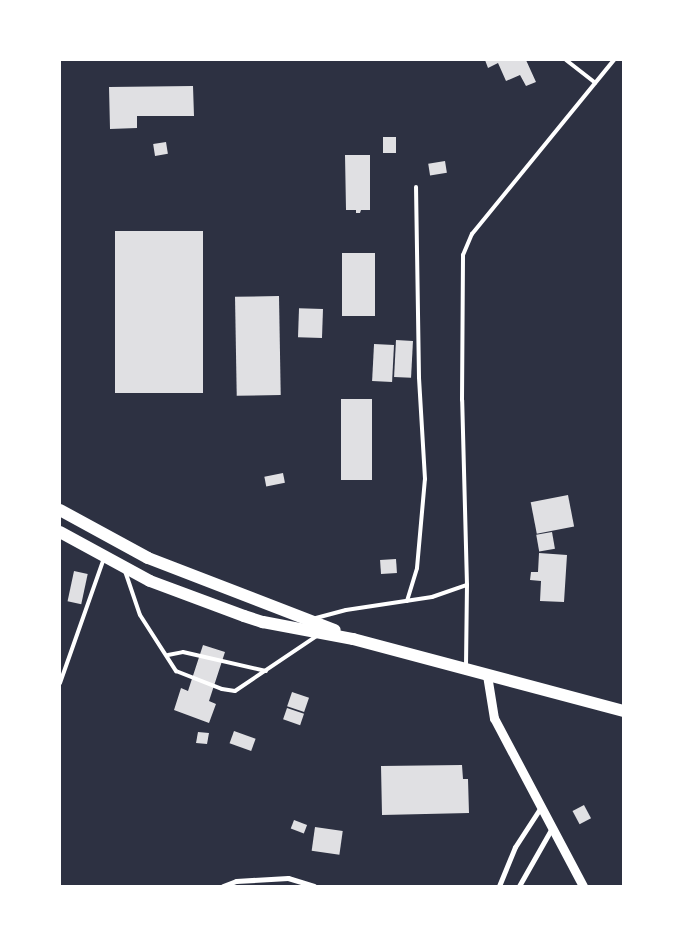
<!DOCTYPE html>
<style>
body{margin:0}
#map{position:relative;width:683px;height:946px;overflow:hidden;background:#2d3142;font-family:"Varela Round",sans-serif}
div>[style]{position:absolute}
.building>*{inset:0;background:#e0e0e3;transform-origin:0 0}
.service>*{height:4px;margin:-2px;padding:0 2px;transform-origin:2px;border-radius:2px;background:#fff}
.minor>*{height:5px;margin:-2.5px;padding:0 2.5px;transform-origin:2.5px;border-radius:2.5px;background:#fff}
.tertiary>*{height:9px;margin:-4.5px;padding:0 4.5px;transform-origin:4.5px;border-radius:4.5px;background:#fff}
.primary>*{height:12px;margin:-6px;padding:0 6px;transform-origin:6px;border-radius:6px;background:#fff}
span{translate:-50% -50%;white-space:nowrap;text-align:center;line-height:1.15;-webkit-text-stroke:4px #fff;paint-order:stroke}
.frame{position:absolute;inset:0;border:61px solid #fff;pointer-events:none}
</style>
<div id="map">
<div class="building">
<i style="clip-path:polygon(485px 60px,526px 60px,536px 82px,526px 86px,520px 75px,506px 81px,498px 63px,488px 68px)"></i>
<i style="clip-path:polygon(193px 86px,194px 116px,137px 116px,137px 128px,110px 129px,109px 87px)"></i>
<i style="left:383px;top:137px;width:13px;height:16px"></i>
<i style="left:166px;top:142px;width:12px;height:13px;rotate:81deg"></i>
<i style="clip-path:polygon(345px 155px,370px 155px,370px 210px,361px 210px,360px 213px,356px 213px,356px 210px,346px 210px)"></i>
<i style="left:445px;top:161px;width:12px;height:17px;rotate:81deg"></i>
<i style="left:203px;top:231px;width:162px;height:88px;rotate:90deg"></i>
<i style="left:375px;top:253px;width:63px;height:33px;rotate:90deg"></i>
<i style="left:279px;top:296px;width:99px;height:44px;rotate:89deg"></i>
<i style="left:323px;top:309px;width:29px;height:24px;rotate:92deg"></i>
<i style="left:396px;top:340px;width:17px;height:37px;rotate:3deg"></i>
<i style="left:394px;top:345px;width:37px;height:20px;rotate:93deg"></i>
<i style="left:372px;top:399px;width:81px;height:31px;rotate:90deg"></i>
<i style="left:283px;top:473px;width:10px;height:19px;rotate:79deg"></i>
<i style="left:568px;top:495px;width:32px;height:38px;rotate:79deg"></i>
<i style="left:552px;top:532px;width:17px;height:16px;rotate:80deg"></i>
<i style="clip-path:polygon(539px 553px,567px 555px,564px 602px,540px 601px,541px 581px,530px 580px,531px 572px,538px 572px)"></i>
<i style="left:396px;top:559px;width:14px;height:16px;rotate:86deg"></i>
<i style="left:74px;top:571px;width:14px;height:31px;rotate:12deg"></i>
<i style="clip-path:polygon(203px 645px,225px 652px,209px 701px,216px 704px,209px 723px,174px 710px,181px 688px,188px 691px)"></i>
<i style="left:292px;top:692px;width:18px;height:15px;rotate:19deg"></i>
<i style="left:287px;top:708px;width:18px;height:12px;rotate:19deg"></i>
<i style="left:234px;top:731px;width:23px;height:13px;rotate:20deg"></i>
<i style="clip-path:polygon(198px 732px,209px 733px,207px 744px,196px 743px)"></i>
<i style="clip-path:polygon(462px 765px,463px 779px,468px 779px,469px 813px,382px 815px,381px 766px)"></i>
<i style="left:584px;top:805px;width:15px;height:13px;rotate:62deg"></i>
<i style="left:294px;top:820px;width:14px;height:9px;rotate:21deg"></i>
<i style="left:315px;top:827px;width:28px;height:24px;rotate:8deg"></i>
</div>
<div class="service">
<i style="left:566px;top:60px;width:37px;rotate:38deg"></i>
<i style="left:125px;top:571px;width:46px;rotate:71.2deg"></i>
<i style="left:140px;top:615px;width:67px;rotate:57.3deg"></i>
<i style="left:176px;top:671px;width:49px;rotate:21.4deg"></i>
<i style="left:222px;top:689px;width:13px;rotate:9deg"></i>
<i style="left:235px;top:691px;width:100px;rotate:-34deg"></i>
<i style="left:407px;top:601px;width:34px;rotate:-73deg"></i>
<i style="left:417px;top:568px;width:89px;rotate:-84.9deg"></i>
<i style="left:425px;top:479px;width:102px;rotate:-93.4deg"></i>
<i style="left:419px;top:377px;width:190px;rotate:-90.9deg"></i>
<i style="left:316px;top:618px;width:31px;rotate:-15deg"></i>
<i style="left:346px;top:610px;width:87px;rotate:-8.6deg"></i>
<i style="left:432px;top:597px;width:37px;rotate:-19deg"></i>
<i style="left:168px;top:655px;width:15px;rotate:-11deg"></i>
<i style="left:183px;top:652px;width:85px;rotate:12.9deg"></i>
<i style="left:466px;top:666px;width:81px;rotate:-89.3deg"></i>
<i style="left:467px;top:585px;width:185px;rotate:-91.5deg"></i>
<i style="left:462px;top:400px;width:145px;rotate:-89.6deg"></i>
<i style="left:463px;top:255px;width:23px;rotate:-67deg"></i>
<i style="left:472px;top:234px;width:225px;rotate:-50.8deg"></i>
<i style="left:60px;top:683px;width:133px;rotate:-70.6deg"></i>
</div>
<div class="minor">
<i style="left:223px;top:886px;width:14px;rotate:-21deg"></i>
<i style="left:236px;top:881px;width:52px;rotate:-3.3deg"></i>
<i style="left:288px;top:878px;width:27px;rotate:17deg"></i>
<i style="left:499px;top:886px;width:42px;rotate:-67.7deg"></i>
<i style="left:515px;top:847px;width:48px;rotate:-57deg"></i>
<i style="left:519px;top:886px;width:67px;rotate:-60.4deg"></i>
</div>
<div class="tertiary">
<i style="left:487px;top:675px;width:44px;rotate:80.8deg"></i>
<i style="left:494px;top:718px;width:190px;rotate:62.1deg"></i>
</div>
<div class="primary">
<i style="left:60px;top:510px;width:100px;rotate:28.6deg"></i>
<i style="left:148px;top:558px;width:200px;rotate:21.1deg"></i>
<i style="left:60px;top:532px;width:102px;rotate:28.6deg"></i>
<i style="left:150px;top:581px;width:100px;rotate:20.4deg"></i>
<i style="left:244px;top:616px;width:20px;rotate:18deg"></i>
<i style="left:263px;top:622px;width:92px;rotate:10.7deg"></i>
<i style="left:353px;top:639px;width:279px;rotate:14.9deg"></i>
</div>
<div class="frame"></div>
</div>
